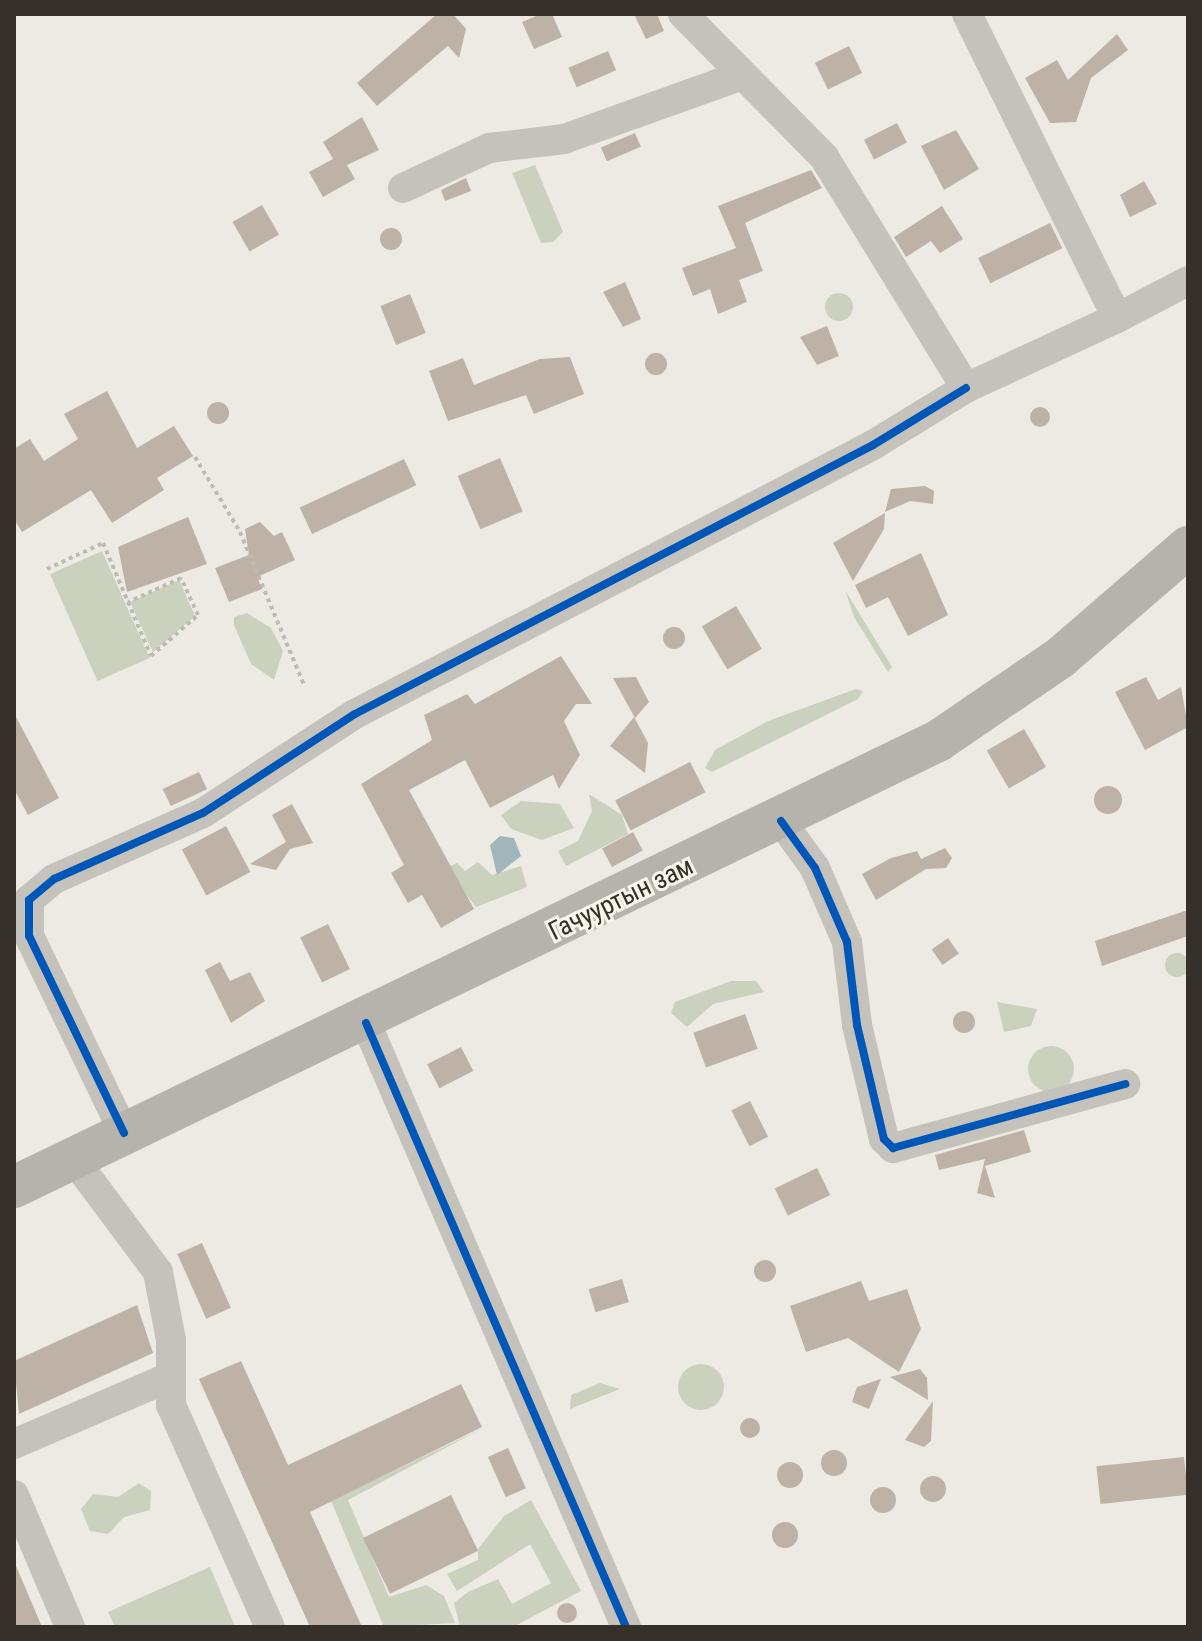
<!DOCTYPE html>
<meta charset="utf-8">
<style>
body{margin:0}
#map{position:relative;width:1202px;height:1641px;overflow:hidden;background:#eceae3;font-family:"Roboto Condensed",sans-serif}
div>[style]{position:absolute}
.green>*{inset:0;background:#cad2be;transform-origin:0 0}
.round{border-radius:50%}
.water>*{inset:0;background:#a1b6bb}
.building>*{inset:0;background:#beb2a6;transform-origin:0 0}
.path>*{height:4px;margin-top:-2px;transform-origin:0;background:repeating-linear-gradient(90deg,#bebab4 0 4px,transparent 0 8px)}
.street>*{height:30px;margin:-15px;padding:0 15px;transform-origin:15px;border-radius:15px;background:#c5c2bc}
.secondary>*{height:42px;margin:-21px;padding:0 21px;transform-origin:21px;border-radius:21px;background:#b6b3ad}
.cycleway>*{height:8px;margin:-4px;padding:0 4px;transform-origin:4px;border-radius:4px;background:#0057b8}
span{translate:-50% -50%;white-space:nowrap;text-align:center;line-height:1.15;-webkit-text-stroke:6px #f8f5eb;paint-order:stroke}
.street-label{font-size:26px;color:#36302a}
.frame{position:absolute;inset:0;border:16px solid #36302a;pointer-events:none}
</style>
<div id="map">
<div class="green">
<i style="clip-path:polygon(535px 165px,563px 232px,553px 242px,541px 243px,512px 173px)"></i>
<i class="round" style="left:825px;top:293px;width:28px;height:28px"></i>
<i style="left:102px;top:551px;width:117px;height:57px;rotate:66deg"></i>
<i style="clip-path:polygon(179px 580px,195px 616px,153px 652px,130px 602px)"></i>
<i style="clip-path:polygon(845px 590px,892px 667px,888px 672px,854px 617px)"></i>
<i style="clip-path:polygon(247px 613px,271px 628px,283px 651px,274px 680px,251px 664px,234px 625px,234px 617px)"></i>
<i style="clip-path:polygon(856px 689px,863px 691px,858px 699px,712px 772px,705px 768px,715px 750px,768px 721px)"></i>
<i style="clip-path:polygon(589px 794px,622px 815px,628px 834px,566px 866px,558px 851px,578px 841px,592px 811px)"></i>
<i style="clip-path:polygon(521px 801px,560px 804px,574px 828px,542px 840px,511px 829px,501px 815px)"></i>
<i style="clip-path:polygon(478px 862px,492px 875px,521px 866px,527px 887px,476px 907px,445px 868px,457px 863px,465px 871px)"></i>
<i class="round" style="left:1165px;top:953px;width:24px;height:24px"></i>
<i style="clip-path:polygon(731px 981px,756px 981px,764px 992px,713px 1004px,687px 1027px,671px 1013px,675px 1002px)"></i>
<i style="clip-path:polygon(997px 1002px,1037px 1009px,1031px 1026px,1004px 1032px)"></i>
<i class="round" style="left:1028px;top:1046px;width:46px;height:46px"></i>
<i class="round" style="left:678px;top:1364px;width:46px;height:46px"></i>
<i style="clip-path:polygon(600px 1383px,620px 1389px,570px 1409px,571px 1395px)"></i>
<i style="clip-path:polygon(481px 1429px,348px 1500px,389px 1597px,426px 1585px,444px 1596px,455px 1623px,384px 1627px,331px 1501px)"></i>
<i style="clip-path:polygon(139px 1483px,151px 1491px,150px 1510px,124px 1517px,108px 1534px,90px 1531px,81px 1509px,93px 1494px,118px 1497px)"></i>
<i style="clip-path:polygon(531px 1500px,581px 1591px,513px 1627px,460px 1627px,454px 1603px,468px 1592px,498px 1579px,512px 1604px,551px 1583px,530px 1544px,457px 1591px,447px 1574px,478px 1560px,478px 1549px,504px 1516px)"></i>
<i style="clip-path:polygon(210px 1567px,235px 1626px,115px 1627px,108px 1612px)"></i>
</div>
<div class="water">
<i style="clip-path:polygon(500px 836px,514px 838px,521px 856px,497px 875px,490px 845px)"></i>
</div>
<div class="building">
<i style="clip-path:polygon(437px 14px,453px 14px,466px 29px,459px 58px,448px 46px,377px 106px,357px 83px)"></i>
<i style="clip-path:polygon(541px 14px,552px 14px,562px 37px,534px 49px,522px 22px)"></i>
<i style="clip-path:polygon(634px 14px,657px 14px,664px 31px,646px 39px)"></i>
<i style="clip-path:polygon(1117px 34px,1128px 50px,1091px 78px,1076px 122px,1050px 123px,1025px 78px,1057px 60px,1068px 80px)"></i>
<i style="left:849px;top:46px;width:30px;height:38px;rotate:64deg"></i>
<i style="left:608px;top:51px;width:21px;height:43px;rotate:67deg"></i>
<i style="clip-path:polygon(362px 117px,379px 150px,347px 165px,355px 179px,323px 197px,309px 172px,333px 159px,323px 142px)"></i>
<i style="left:897px;top:123px;width:22px;height:37px;rotate:63deg"></i>
<i style="clip-path:polygon(956px 130px,979px 169px,944px 190px,921px 146px)"></i>
<i style="left:635px;top:133px;width:15px;height:37px;rotate:67deg"></i>
<i style="clip-path:polygon(811px 170px,822px 188px,745px 223px,763px 271px,739px 280px,747px 302px,718px 314px,710px 289px,693px 296px,682px 268px,736px 248px,718px 206px)"></i>
<i style="clip-path:polygon(466px 178px,471px 191px,445px 201px,441px 190px)"></i>
<i style="clip-path:polygon(1144px 181px,1157px 204px,1130px 217px,1120px 195px)"></i>
<i style="left:262px;top:205px;width:34px;height:34px;rotate:60deg"></i>
<i style="clip-path:polygon(942px 206px,963px 239px,940px 253px,931px 241px,906px 257px,894px 237px)"></i>
<i style="left:1050px;top:223px;width:28px;height:80px;rotate:64deg"></i>
<i class="round" style="left:380px;top:228px;width:22px;height:22px"></i>
<i style="clip-path:polygon(625px 282px,641px 319px,623px 327px,603px 292px)"></i>
<i style="left:410px;top:294px;width:42px;height:32px;rotate:68deg"></i>
<i style="clip-path:polygon(827px 326px,839px 356px,817px 365px,800px 337px)"></i>
<i class="round" style="left:645px;top:353px;width:22px;height:22px"></i>
<i style="clip-path:polygon(570px 357px,584px 394px,534px 414px,526px 395px,448px 421px,429px 371px,463px 358px,474px 385px,540px 359px)"></i>
<i style="clip-path:polygon(107px 391px,137px 448px,174px 426px,193px 456px,157px 478px,164px 490px,112px 523px,91px 490px,22px 532px,14px 519px,14px 449px,30px 439px,44px 461px,78px 439px,64px 414px)"></i>
<i class="round" style="left:207px;top:402px;width:22px;height:22px"></i>
<i class="round" style="left:1030px;top:407px;width:20px;height:20px"></i>
<i style="left:500px;top:458px;width:58px;height:46px;rotate:67deg"></i>
<i style="left:404px;top:459px;width:29px;height:115px;rotate:65deg"></i>
<i style="clip-path:polygon(925px 486px,934px 491px,933px 504px,910px 501px,885px 512px,891px 489px)"></i>
<i style="clip-path:polygon(885px 513px,884px 529px,853px 581px,833px 543px)"></i>
<i style="clip-path:polygon(188px 517px,207px 564px,127px 592px,118px 547px)"></i>
<i style="clip-path:polygon(260px 522px,274px 536px,282px 532px,295px 560px,257px 577px,262px 589px,229px 602px,215px 568px,249px 555px,245px 529px)"></i>
<i style="clip-path:polygon(921px 553px,948px 615px,908px 636px,888px 597px,866px 608px,855px 585px)"></i>
<i style="left:736px;top:606px;width:50px;height:40px;rotate:59deg"></i>
<i class="round" style="left:663px;top:627px;width:22px;height:22px"></i>
<i style="clip-path:polygon(561px 656px,592px 704px,576px 704px,564px 721px,580px 755px,559px 789px,553px 775px,490px 808px,465px 760px,409px 790px,474px 909px,441px 928px,422px 895px,408px 903px,391px 873px,404px 865px,361px 784px,432px 740px,424px 715px,467px 694px,475px 704px)"></i>
<i style="clip-path:polygon(636px 677px,649px 702px,635px 718px,613px 678px)"></i>
<i style="clip-path:polygon(1146px 677px,1158px 700px,1181px 687px,1188px 727px,1145px 750px,1115px 692px)"></i>
<i style="clip-path:polygon(14px 713px,59px 798px,28px 815px,14px 789px)"></i>
<i style="clip-path:polygon(634px 717px,648px 743px,645px 773px,610px 746px)"></i>
<i style="left:1024px;top:729px;width:44px;height:43px;rotate:60deg"></i>
<i style="left:690px;top:762px;width:34px;height:84px;rotate:63deg"></i>
<i style="left:199px;top:772px;width:19px;height:40px;rotate:65deg"></i>
<i class="round" style="left:1094px;top:786px;width:28px;height:28px"></i>
<i style="clip-path:polygon(292px 804px,313px 843px,290px 849px,276px 870px,250px 864px,286px 842px,272px 815px)"></i>
<i style="left:226px;top:826px;width:52px;height:50px;rotate:62deg"></i>
<i style="left:633px;top:832px;width:21px;height:35px;rotate:62deg"></i>
<i style="clip-path:polygon(945px 848px,952px 858px,946px 868px,926px 869px,876px 900px,862px 874px,891px 858px,917px 851px,921px 859px)"></i>
<i style="clip-path:polygon(1188px 910px,1188px 936px,1102px 966px,1095px 941px)"></i>
<i style="left:328px;top:924px;width:50px;height:31px;rotate:64deg"></i>
<i style="left:948px;top:938px;width:19px;height:20px;rotate:55deg"></i>
<i style="clip-path:polygon(220px 962px,230px 981px,250px 972px,265px 1001px,231px 1023px,205px 970px)"></i>
<i class="round" style="left:953px;top:1011px;width:22px;height:22px"></i>
<i style="left:745px;top:1014px;width:37px;height:55px;rotate:70deg"></i>
<i style="left:461px;top:1047px;width:27px;height:38px;rotate:63deg"></i>
<i style="left:750px;top:1101px;width:40px;height:21px;rotate:63deg"></i>
<i style="clip-path:polygon(1024px 1130px,1031px 1152px,985px 1166px,995px 1198px,977px 1193px,985px 1159px,939px 1170px,935px 1155px)"></i>
<i style="left:817px;top:1168px;width:30px;height:47px;rotate:64deg"></i>
<i style="left:202px;top:1243px;width:71px;height:27px;rotate:66deg"></i>
<i class="round" style="left:754px;top:1260px;width:22px;height:22px"></i>
<i style="left:622px;top:1279px;width:24px;height:35px;rotate:73deg"></i>
<i style="clip-path:polygon(861px 1281px,869px 1301px,907px 1289px,921px 1329px,899px 1372px,848px 1338px,806px 1352px,790px 1306px)"></i>
<i style="clip-path:polygon(137px 1305px,153px 1353px,19px 1414px,14px 1361px)"></i>
<i style="clip-path:polygon(241px 1361px,288px 1465px,461px 1384px,482px 1427px,310px 1512px,362px 1627px,310px 1627px,199px 1379px)"></i>
<i style="clip-path:polygon(920px 1369px,927px 1378px,928px 1400px,890px 1377px)"></i>
<i style="clip-path:polygon(881px 1379px,869px 1409px,852px 1402px,857px 1387px)"></i>
<i style="clip-path:polygon(933px 1401px,931px 1441px,924px 1447px,905px 1440px)"></i>
<i class="round" style="left:740px;top:1418px;width:20px;height:20px"></i>
<i style="left:508px;top:1448px;width:44px;height:22px;rotate:66deg"></i>
<i class="round" style="left:821px;top:1450px;width:26px;height:26px"></i>
<i style="left:1184px;top:1457px;width:38px;height:88px;rotate:84deg"></i>
<i class="round" style="left:777px;top:1462px;width:26px;height:26px"></i>
<i class="round" style="left:920px;top:1476px;width:26px;height:26px"></i>
<i class="round" style="left:870px;top:1487px;width:26px;height:26px"></i>
<i style="left:451px;top:1495px;width:62px;height:98px;rotate:64deg"></i>
<i class="round" style="left:772px;top:1522px;width:26px;height:26px"></i>
<i style="clip-path:polygon(14px 1561px,42px 1627px,14px 1627px)"></i>
<i class="round" style="left:557px;top:1603px;width:20px;height:20px"></i>
</div>
<div class="path">
<i style="left:195px;top:457px;width:87px;rotate:59deg"></i>
<i style="left:240px;top:532px;width:166px;rotate:67.3deg"></i>
<i style="left:47px;top:569px;width:62px;rotate:-24.9deg"></i>
<i style="left:103px;top:543px;width:123px;rotate:67deg"></i>
<i style="left:151px;top:656px;width:62px;rotate:-41.1deg"></i>
<i style="left:198px;top:615px;width:41px;rotate:-114.7deg"></i>
<i style="left:181px;top:578px;width:58px;rotate:155.6deg"></i>
</div>
<div class="street">
<i style="left:683px;top:14px;width:201px;rotate:45.4deg"></i>
<i style="left:824px;top:157px;width:271px;rotate:58.4deg"></i>
<i style="left:966px;top:388px;width:166px;rotate:-24.9deg"></i>
<i style="left:967px;top:14px;width:339px;rotate:63.7deg"></i>
<i style="left:1117px;top:318px;width:80px;rotate:-27.5deg"></i>
<i style="left:403px;top:188px;width:95px;rotate:-24.9deg"></i>
<i style="left:489px;top:148px;width:76px;rotate:-6.8deg"></i>
<i style="left:564px;top:139px;width:190px;rotate:-19.7deg"></i>
<i style="left:781px;top:821px;width:58px;rotate:54.1deg"></i>
<i style="left:815px;top:868px;width:81px;rotate:66.6deg"></i>
<i style="left:847px;top:942px;width:84px;rotate:83.1deg"></i>
<i style="left:857px;top:1025px;width:117px;rotate:76.7deg"></i>
<i style="left:884px;top:1139px;width:13px;rotate:45deg"></i>
<i style="left:893px;top:1148px;width:241px;rotate:-15.4deg"></i>
<i style="left:366px;top:1023px;width:658px;rotate:66.71deg"></i>
<i style="left:124px;top:1133px;width:219px;rotate:-115.7deg"></i>
<i style="left:29px;top:936px;width:36px;rotate:-90deg"></i>
<i style="left:29px;top:900px;width:33px;rotate:-40deg"></i>
<i style="left:54px;top:879px;width:163px;rotate:-23.9deg"></i>
<i style="left:203px;top:813px;width:181px;rotate:-33.1deg"></i>
<i style="left:355px;top:714px;width:584px;rotate:-27.44deg"></i>
<i style="left:873px;top:445px;width:109px;rotate:-31.5deg"></i>
<i style="left:73px;top:1158px;width:142px;rotate:53.3deg"></i>
<i style="left:158px;top:1272px;width:69px;rotate:79.2deg"></i>
<i style="left:171px;top:1340px;width:65px;rotate:90deg"></i>
<i style="left:171px;top:1405px;width:243px;rotate:66deg"></i>
<i style="left:14px;top:1444px;width:167px;rotate:-23.3deg"></i>
<i style="left:14px;top:1495px;width:143px;rotate:67deg"></i>
</div>
<div class="secondary">
<i style="left:14px;top:1187px;width:1026px;rotate:-25.77deg"></i>
<i style="left:938px;top:741px;width:149px;rotate:-34.3deg"></i>
<i style="left:1061px;top:657px;width:168px;rotate:-40.9deg"></i>
</div>
<div class="cycleway">
<i style="left:781px;top:821px;width:58px;rotate:54.1deg"></i>
<i style="left:815px;top:868px;width:81px;rotate:66.6deg"></i>
<i style="left:847px;top:942px;width:84px;rotate:83.1deg"></i>
<i style="left:857px;top:1025px;width:117px;rotate:76.7deg"></i>
<i style="left:884px;top:1139px;width:13px;rotate:45deg"></i>
<i style="left:893px;top:1148px;width:241px;rotate:-15.4deg"></i>
<i style="left:366px;top:1023px;width:658px;rotate:66.71deg"></i>
<i style="left:124px;top:1133px;width:219px;rotate:-115.7deg"></i>
<i style="left:29px;top:936px;width:36px;rotate:-90deg"></i>
<i style="left:29px;top:900px;width:33px;rotate:-40deg"></i>
<i style="left:54px;top:879px;width:163px;rotate:-23.9deg"></i>
<i style="left:203px;top:813px;width:181px;rotate:-33.1deg"></i>
<i style="left:355px;top:714px;width:584px;rotate:-27.44deg"></i>
<i style="left:873px;top:445px;width:109px;rotate:-31.5deg"></i>
</div>
<div class="street-label">
<span style="left:621px;top:899px;rotate:-26deg">Гачууртын зам</span>
</div>
<div class="frame"></div>
</div>
